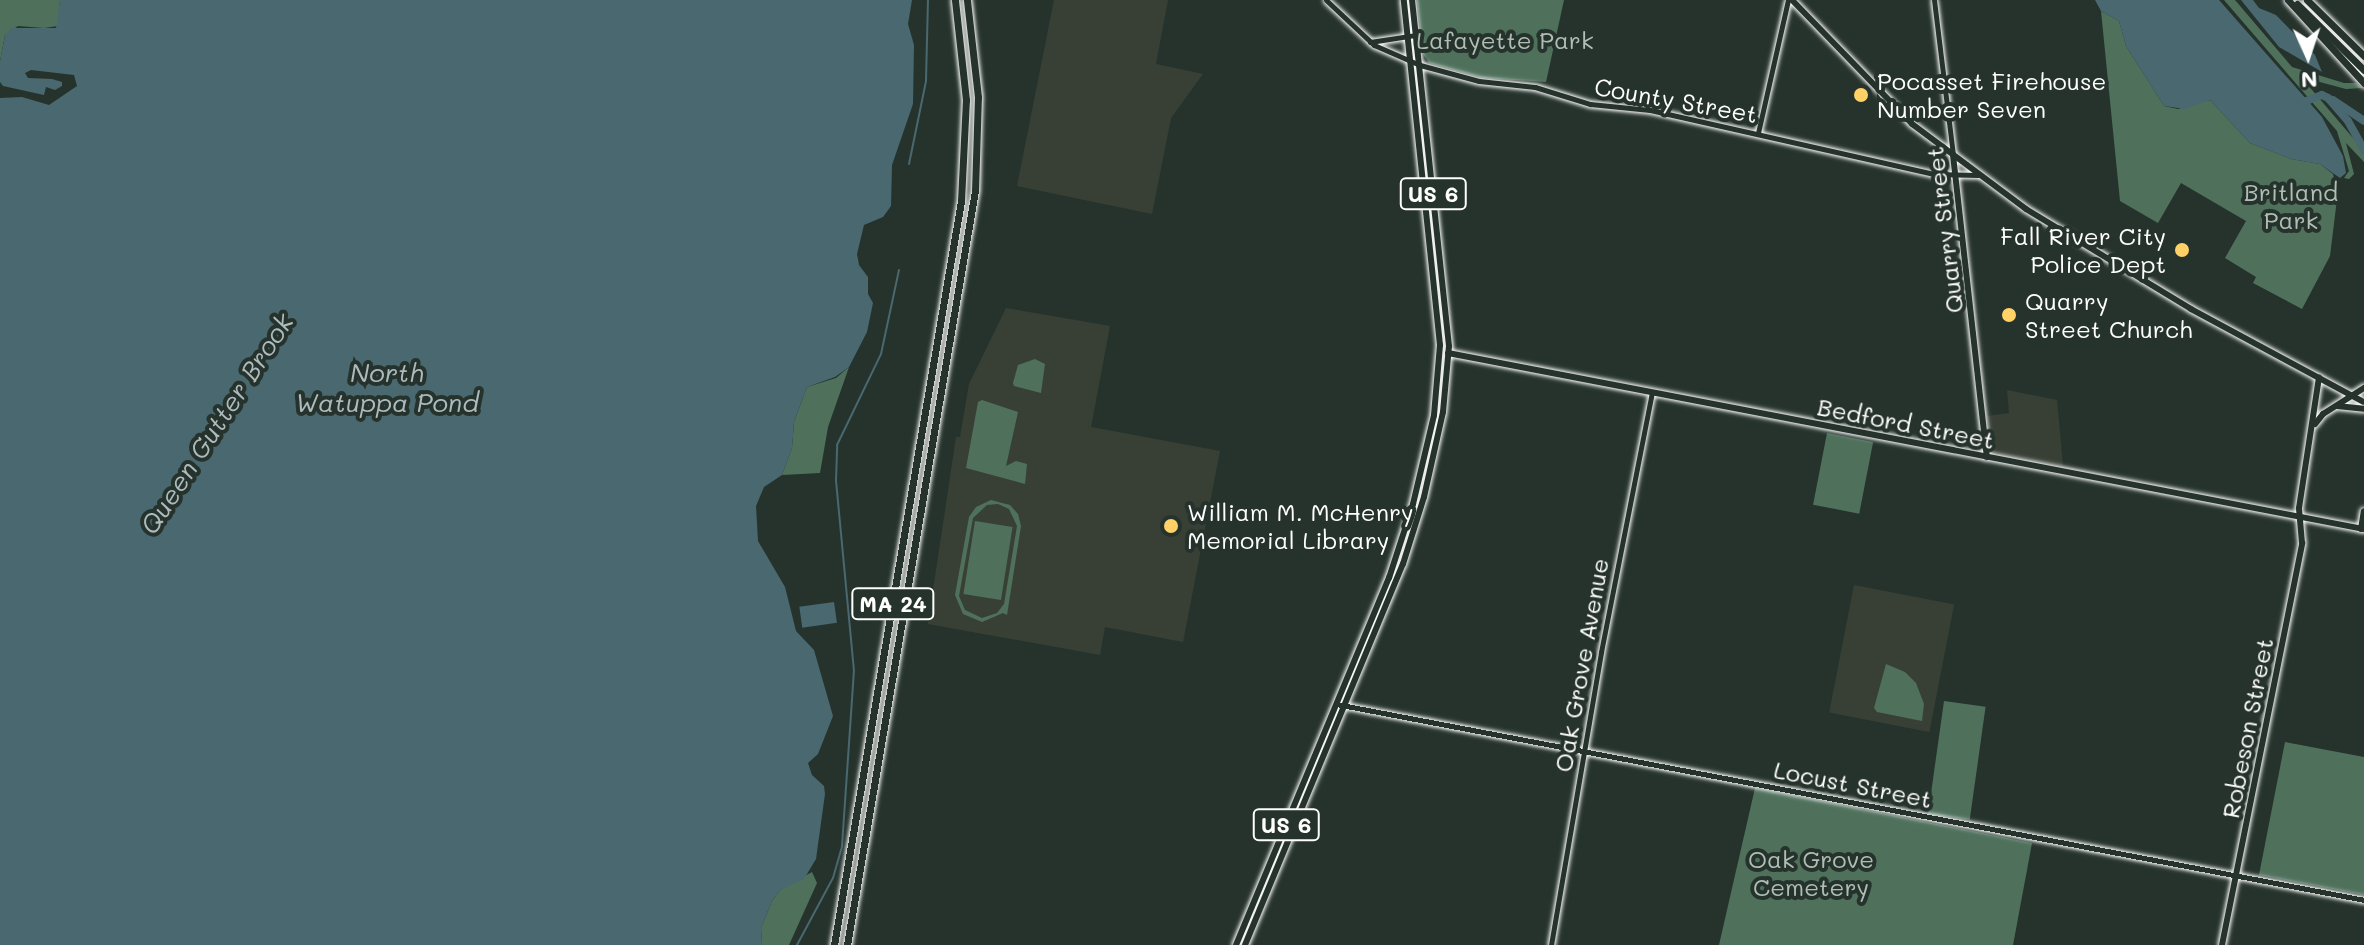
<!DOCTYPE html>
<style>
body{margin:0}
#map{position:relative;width:2364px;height:945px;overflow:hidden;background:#26332d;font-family:Mali,sans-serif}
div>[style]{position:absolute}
.built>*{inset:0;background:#384036;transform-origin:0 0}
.green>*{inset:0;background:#4f715c;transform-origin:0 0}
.water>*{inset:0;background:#49686f;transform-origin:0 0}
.stream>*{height:2px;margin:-1px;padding:0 1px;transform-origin:1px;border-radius:1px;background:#49686f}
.river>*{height:8px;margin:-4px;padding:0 4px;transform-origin:4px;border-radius:4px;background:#49686f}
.roads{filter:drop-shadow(0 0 2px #fff) drop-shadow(0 0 2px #fff)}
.minor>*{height:5px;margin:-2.5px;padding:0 2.5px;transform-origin:2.5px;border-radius:2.5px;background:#26332d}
.major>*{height:6px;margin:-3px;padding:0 3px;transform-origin:3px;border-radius:3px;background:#26332d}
.highway>*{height:7px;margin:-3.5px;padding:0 3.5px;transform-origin:3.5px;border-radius:3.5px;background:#26332d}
.dots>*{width:22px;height:22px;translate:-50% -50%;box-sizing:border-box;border:4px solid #26332d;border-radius:50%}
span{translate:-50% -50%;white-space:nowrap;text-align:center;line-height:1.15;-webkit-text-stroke:8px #26332d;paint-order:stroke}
.shield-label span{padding:2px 6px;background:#26332d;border:2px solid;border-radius:6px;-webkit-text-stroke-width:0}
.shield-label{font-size:22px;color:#fff;font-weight:700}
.park-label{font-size:24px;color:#b0bfb6}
.poi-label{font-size:24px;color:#fff}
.left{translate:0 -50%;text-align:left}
.right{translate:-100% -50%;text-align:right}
.street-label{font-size:24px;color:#fff}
.water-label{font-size:26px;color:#adbbbe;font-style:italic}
.north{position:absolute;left:2268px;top:16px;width:80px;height:80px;-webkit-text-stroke:6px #26332d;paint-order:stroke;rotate:177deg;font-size:22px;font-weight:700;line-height:32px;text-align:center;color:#fff}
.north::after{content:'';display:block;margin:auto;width:28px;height:36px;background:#fff;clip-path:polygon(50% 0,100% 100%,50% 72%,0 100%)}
</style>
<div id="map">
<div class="built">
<i style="clip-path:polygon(1054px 0,1168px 0,1156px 64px,1203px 74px,1171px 118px,1152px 214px,1017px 186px)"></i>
<i style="clip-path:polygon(1006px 308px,1110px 326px,1091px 427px,1220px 451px,1183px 642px,1105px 627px,1100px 655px,928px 624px,956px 437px,960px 437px,969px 384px)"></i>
<i style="clip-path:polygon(2007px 390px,2057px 400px,2063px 466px,1992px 452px,1987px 416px,2009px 413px)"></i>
<i style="left:1854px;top:585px;width:102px;height:130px;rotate:11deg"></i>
</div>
<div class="green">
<i style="clip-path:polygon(0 0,60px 0,58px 26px,44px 28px,18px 26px,5px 35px,0 61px)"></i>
<i style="clip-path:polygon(1417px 0,1564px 0,1546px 82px,1483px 78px,1429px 63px,1423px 54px)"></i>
<i style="clip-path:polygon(2224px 0,2235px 0,2292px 67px,2344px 83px,2356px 83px,2362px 88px,2346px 89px,2301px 77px,2364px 151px,2364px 162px,2346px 143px,2354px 174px,2349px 179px,2344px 178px,2349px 171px,2337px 131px)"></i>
<i style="clip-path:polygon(2101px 11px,2119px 21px,2126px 46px,2164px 106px,2178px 109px,2210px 100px,2250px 143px,2291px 159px,2320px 164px,2333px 174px,2338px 191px,2330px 256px,2302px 309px,2253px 283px,2256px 277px,2225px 258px,2246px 221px,2181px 183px,2158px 223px,2120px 201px)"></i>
<i style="clip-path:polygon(1035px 359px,1045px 364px,1041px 393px,1014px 386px,1013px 383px,1018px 365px)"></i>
<i style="clip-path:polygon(849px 367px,828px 427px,820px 473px,782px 475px,792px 448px,794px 422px,807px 387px,836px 378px)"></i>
<i style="clip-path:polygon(982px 400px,1018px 412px,1006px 466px,1016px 461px,1027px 464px,1025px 484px,966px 468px,978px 402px)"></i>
<i style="left:1827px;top:433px;width:47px;height:73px;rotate:11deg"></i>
<i style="clip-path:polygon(evenodd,991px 500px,1010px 505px,1018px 514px,1021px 526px,1007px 615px,1003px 613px,982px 622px,963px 614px,955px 595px,969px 517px,976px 507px,991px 500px,987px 505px,998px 504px,1009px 509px,1017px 526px,1004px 604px,997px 613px,982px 618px,965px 610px,959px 596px,973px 518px,987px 505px)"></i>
<i style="left:975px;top:521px;width:38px;height:74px;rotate:9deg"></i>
<i style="clip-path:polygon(1886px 664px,1905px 672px,1916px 683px,1924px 704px,1922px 721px,1877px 712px,1874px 708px)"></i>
<i style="left:1944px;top:701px;width:42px;height:114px;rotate:8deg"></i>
<i style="clip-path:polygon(2285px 742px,2364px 757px,2364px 895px,2259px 875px)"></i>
<i style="clip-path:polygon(1755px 788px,2032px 843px,2013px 945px,1719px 945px)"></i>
<i style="clip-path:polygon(812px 872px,817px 883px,789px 945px,762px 945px,761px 928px,772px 901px,780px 890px)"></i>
</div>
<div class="water">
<i style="clip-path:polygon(60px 0,912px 0,908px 24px,914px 45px,913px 104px,892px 165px,891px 206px,883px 217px,864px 225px,857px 254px,859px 265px,868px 277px,868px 294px,873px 303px,867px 332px,849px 367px,835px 377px,807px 387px,794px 422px,792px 448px,782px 475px,764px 487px,756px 506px,758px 541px,785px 587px,796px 631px,814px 650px,833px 716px,818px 754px,808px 763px,812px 775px,824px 786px,825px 794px,816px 859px,804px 879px,780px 890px,772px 901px,761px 928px,762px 945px,0 945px,0 98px,22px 97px,49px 105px,77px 86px,74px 75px,31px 70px,25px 73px,28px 78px,52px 79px,62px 82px,62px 86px,55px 90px,46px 87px,44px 95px,3px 86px,0 82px,0 61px,5px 35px,11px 28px,56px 28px)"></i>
<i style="clip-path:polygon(2095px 0,2219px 0,2322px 117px,2343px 156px,2346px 173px,2340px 178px,2320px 164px,2291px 159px,2250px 143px,2210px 100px,2185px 109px,2164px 106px,2126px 46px,2119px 21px,2101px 11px)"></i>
<i style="clip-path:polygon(2241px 0,2253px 0,2259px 8px,2276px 15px,2315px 55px,2322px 72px,2279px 47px)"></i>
<i style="left:834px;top:602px;width:21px;height:35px;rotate:82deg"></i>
</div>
<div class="stream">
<i style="left:909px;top:164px;width:85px;rotate:-78.4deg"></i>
<i style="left:926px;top:81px;width:81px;rotate:-88.6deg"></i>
<i style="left:797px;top:945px;width:76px;rotate:-61.8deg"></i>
<i style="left:833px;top:878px;width:33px;rotate:-74deg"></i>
<i style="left:842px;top:846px;width:175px;rotate:-86.1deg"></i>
<i style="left:854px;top:671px;width:192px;rotate:-95.4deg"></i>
<i style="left:836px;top:480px;width:35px;rotate:-88deg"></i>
<i style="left:837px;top:445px;width:101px;rotate:-64.2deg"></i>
<i style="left:881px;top:354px;width:86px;rotate:-77.9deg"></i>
</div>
<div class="river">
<i style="left:2333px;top:100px;width:37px;rotate:34deg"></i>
<i style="left:2301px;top:103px;width:22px;rotate:-21deg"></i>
<i style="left:2322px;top:95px;width:7px;rotate:27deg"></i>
<i style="left:2328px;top:98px;width:30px;rotate:49deg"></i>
<i style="left:2348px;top:121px;width:33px;rotate:61deg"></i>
</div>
<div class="roads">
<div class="minor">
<i style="left:1326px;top:0;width:66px;rotate:43.2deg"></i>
<i style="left:1374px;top:45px;width:50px;rotate:23.5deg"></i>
<i style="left:1420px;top:65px;width:61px;rotate:15.2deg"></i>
<i style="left:1479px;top:81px;width:56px;rotate:6.1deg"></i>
<i style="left:1535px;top:87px;width:58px;rotate:17.2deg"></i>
<i style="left:1590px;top:104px;width:60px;rotate:5.7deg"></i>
<i style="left:1650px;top:110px;width:291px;rotate:12.7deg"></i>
<i style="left:1934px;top:174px;width:44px;rotate:1.3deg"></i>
<i style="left:1934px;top:0;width:155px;rotate:83deg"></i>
<i style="left:1370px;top:42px;width:47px;rotate:-8.7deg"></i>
<i style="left:1758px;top:133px;width:136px;rotate:-77.3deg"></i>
<i style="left:1336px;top:704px;width:1047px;rotate:10.79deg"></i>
<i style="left:1551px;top:945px;width:297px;rotate:-80.3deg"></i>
<i style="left:1601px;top:652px;width:264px;rotate:-78.9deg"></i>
</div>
<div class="major">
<i style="left:1792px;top:0;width:173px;rotate:45.9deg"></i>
<i style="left:1912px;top:124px;width:142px;rotate:36.7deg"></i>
<i style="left:2026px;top:209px;width:193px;rotate:31.2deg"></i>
<i style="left:2191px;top:309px;width:196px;rotate:28.3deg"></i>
<i style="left:1953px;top:155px;width:304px;rotate:83.6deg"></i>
<i style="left:1448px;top:353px;width:933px;rotate:10.88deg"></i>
<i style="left:2337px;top:406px;width:27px;rotate:6deg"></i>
<i style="left:2315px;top:424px;width:13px;rotate:-51deg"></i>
<i style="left:2323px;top:414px;width:49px;rotate:-32.4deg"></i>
<i style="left:2361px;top:529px;width:18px;rotate:-81deg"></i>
<i style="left:1236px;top:945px;width:398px;rotate:-67.4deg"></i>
<i style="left:1389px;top:578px;width:78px;rotate:-72deg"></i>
<i style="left:1413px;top:504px;width:91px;rotate:-76.7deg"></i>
<i style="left:1434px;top:415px;width:70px;rotate:-85.1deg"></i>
<i style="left:1440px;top:345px;width:347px;rotate:-96deg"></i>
<i style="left:1245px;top:945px;width:412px;rotate:-67.5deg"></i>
<i style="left:1403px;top:564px;width:70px;rotate:-72.6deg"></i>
<i style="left:1424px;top:497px;width:87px;rotate:-77.4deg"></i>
<i style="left:1443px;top:412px;width:66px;rotate:-84.8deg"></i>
<i style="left:1449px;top:346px;width:348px;rotate:-96.1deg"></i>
<i style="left:2222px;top:945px;width:410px;rotate:-78.7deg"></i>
<i style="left:2302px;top:543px;width:35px;rotate:-95deg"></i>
<i style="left:2299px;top:508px;width:132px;rotate:-81.3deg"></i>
</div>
<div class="highway">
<i style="left:2288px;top:0;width:113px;rotate:47.5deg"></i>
<i style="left:2307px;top:0;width:80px;rotate:44.5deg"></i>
<i style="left:2297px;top:4px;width:94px;rotate:44.6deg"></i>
<i style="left:834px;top:945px;width:755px;rotate:-80.31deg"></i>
<i style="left:961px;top:201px;width:101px;rotate:-87.2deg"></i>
<i style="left:966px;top:100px;width:101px;rotate:-96.3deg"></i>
<i style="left:847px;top:945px;width:765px;rotate:-80.37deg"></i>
<i style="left:975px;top:191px;width:94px;rotate:-88.2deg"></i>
<i style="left:978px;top:97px;width:98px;rotate:-96.5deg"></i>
</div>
</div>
<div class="dots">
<i style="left:1861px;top:95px;background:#ffd166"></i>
<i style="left:2182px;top:250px;background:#ffd166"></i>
<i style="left:2009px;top:315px;background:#ffd166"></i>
<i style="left:1171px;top:526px;background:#ffd166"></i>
</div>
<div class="shield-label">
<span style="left:1433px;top:194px">US 6</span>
<span style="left:893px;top:604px">MA 24</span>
<span style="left:1286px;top:825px">US 6</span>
</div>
<div class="park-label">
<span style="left:1505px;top:40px">Lafayette Park</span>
<span style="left:2291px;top:206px">Britland<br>Park</span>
<span style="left:1811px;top:873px">Oak Grove<br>Cemetery</span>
</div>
<div class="poi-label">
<span class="left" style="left:1877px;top:95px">Pocasset Firehouse<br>Number Seven</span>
<span class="right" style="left:2166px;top:250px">Fall River City<br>Police Dept</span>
<span class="left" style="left:2025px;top:315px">Quarry<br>Street Church</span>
<span class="left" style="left:1187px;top:526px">William M. McHenry<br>Memorial Library</span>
</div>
<div class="street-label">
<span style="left:1676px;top:100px;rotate:10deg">County Street</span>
<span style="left:1944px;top:230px;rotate:-97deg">Quarry Street</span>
<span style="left:1906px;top:423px;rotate:11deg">Bedford Street</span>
<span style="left:1581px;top:665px;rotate:-80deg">Oak Grove Avenue</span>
<span style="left:2247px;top:728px;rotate:-79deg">Robeson Street</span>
<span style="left:1853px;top:784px;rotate:11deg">Locust Street</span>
</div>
<div class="water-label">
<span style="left:387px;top:388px">North<br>Watuppa Pond</span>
<span style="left:217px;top:424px;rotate:-57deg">Queen Gutter Brook</span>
</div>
<div class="north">N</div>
</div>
